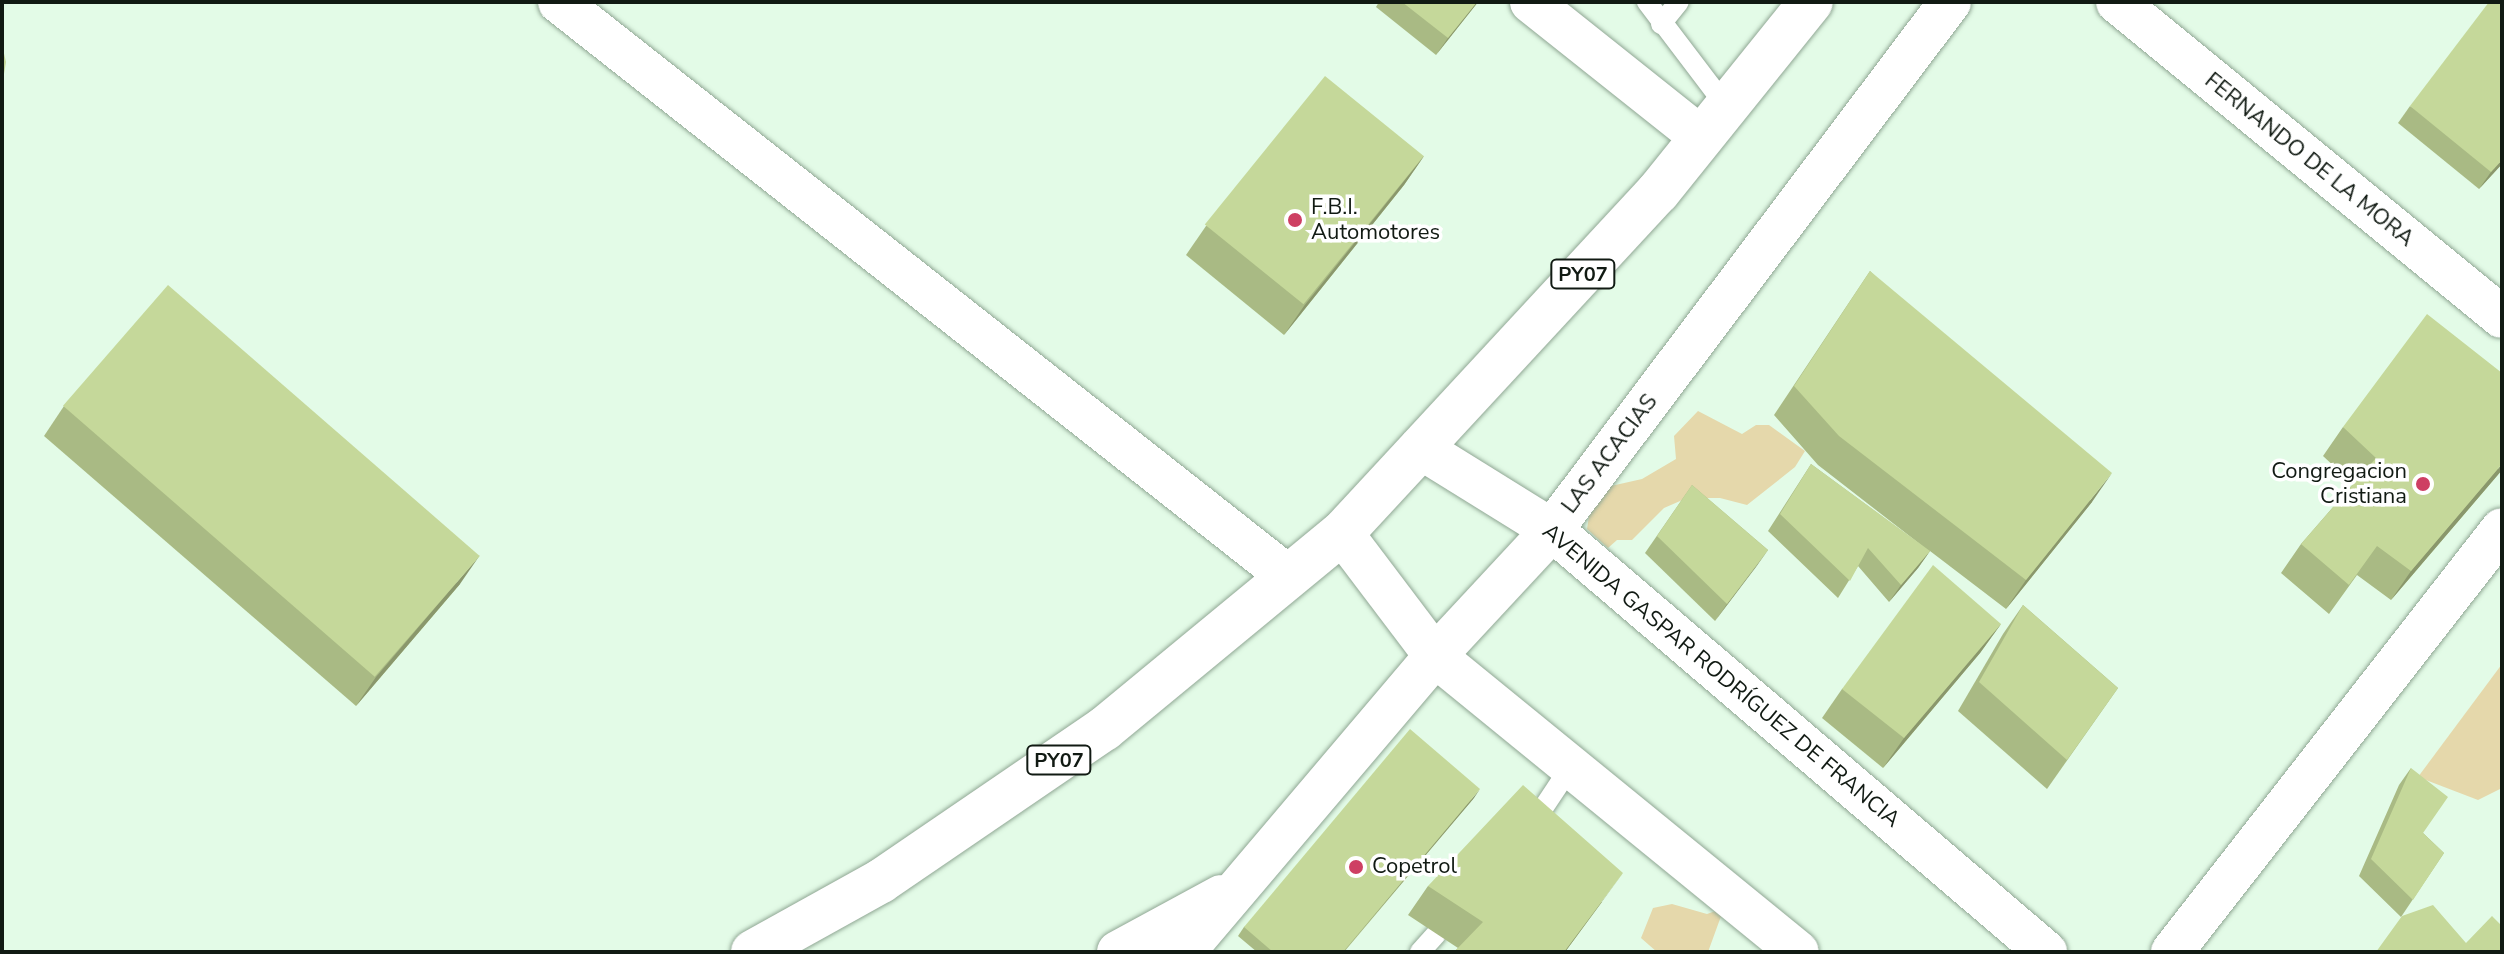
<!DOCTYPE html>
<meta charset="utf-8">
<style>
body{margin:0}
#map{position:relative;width:2504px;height:954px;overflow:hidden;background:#e3fbe7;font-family:"Nunito Sans",sans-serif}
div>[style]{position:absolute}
.green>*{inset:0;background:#e5d8ab}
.roads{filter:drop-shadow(0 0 2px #90a794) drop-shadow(0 0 2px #90a794)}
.service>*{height:20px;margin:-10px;padding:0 10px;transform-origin:10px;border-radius:10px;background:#fff}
.minor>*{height:42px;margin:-21px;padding:0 21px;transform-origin:21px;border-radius:21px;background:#fff}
.trunk>*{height:44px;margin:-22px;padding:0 22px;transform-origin:22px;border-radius:22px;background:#fff}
.wall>*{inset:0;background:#a9ba84}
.shaded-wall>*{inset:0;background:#8a976c}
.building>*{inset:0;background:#c5d89a;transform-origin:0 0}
.dots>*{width:22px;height:22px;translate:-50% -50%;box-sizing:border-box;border:4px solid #fff;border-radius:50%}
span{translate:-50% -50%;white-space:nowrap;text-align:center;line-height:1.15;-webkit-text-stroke:7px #fff;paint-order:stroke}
.shield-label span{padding:2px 6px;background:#fff;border:2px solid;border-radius:6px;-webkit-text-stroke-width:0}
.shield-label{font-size:20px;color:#111a13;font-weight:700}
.street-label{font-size:22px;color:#111a13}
.poi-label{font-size:22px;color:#111a13}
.left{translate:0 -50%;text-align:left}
.right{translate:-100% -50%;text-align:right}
.frame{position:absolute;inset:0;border:4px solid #111a13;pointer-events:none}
</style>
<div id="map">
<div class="green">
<i style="clip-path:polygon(1698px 411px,1742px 434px,1756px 425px,1769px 425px,1805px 451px,1795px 467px,1747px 505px,1720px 498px,1687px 498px,1664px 508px,1632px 540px,1617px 540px,1608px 548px,1587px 529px,1589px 516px,1611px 486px,1642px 479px,1676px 459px,1674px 436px)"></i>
<i style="clip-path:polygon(2502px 664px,2502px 788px,2478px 800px,2418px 777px)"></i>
<i style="clip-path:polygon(1672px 904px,1707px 914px,1724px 908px,1708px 952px,1657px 952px,1641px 938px,1653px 908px)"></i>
</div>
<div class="roads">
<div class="service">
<i style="left:1647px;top:2px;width:131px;rotate:52.8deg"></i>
<i style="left:1661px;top:24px;width:28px;rotate:-51deg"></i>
<i style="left:1530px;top:828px;width:74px;rotate:-56.5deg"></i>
<i style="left:1420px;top:952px;width:24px;rotate:-48deg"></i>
</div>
<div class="minor">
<i style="left:559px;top:2px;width:929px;rotate:38.23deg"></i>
<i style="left:1531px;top:2px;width:217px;rotate:38.5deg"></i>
<i style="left:2117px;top:2px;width:497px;rotate:39.3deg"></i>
<i style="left:1420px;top:448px;width:155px;rotate:31.8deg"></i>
<i style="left:1552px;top:530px;width:650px;rotate:40.51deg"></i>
<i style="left:1342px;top:533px;width:154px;rotate:52.9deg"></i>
<i style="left:1435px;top:656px;width:468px;rotate:39.2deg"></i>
<i style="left:1118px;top:952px;width:117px;rotate:-28.5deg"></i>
<i style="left:1184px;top:952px;width:388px;rotate:-49.7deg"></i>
<i style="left:1435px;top:656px;width:172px;rotate:-47.1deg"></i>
<i style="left:1552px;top:530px;width:661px;rotate:-52.99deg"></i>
<i style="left:2172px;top:952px;width:536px;rotate:-52.04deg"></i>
</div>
<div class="trunk">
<i style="left:753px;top:952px;width:146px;rotate:-29deg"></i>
<i style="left:881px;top:881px;width:270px;rotate:-34.3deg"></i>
<i style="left:1104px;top:729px;width:308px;rotate:-39.5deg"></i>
<i style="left:1342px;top:533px;width:465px;rotate:-47.2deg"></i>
<i style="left:1658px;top:192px;width:244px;rotate:-51.2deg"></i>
</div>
</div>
<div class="wall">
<i style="clip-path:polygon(1379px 2px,1478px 2px,1436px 55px,1376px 7px)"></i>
<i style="clip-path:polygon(2410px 106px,2502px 164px,2479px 189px,2398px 123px)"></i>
<i style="clip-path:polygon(1424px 156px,1404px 185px,1284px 335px,1186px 255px,1206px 226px)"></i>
<i style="clip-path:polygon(1870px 271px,2092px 502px,2006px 609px,1930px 551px,1918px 568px,1889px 602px,1858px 566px,1838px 598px,1768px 531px,1811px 464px,1925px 548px,1818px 465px,1774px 415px)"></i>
<i style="clip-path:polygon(64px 406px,460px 584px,356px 706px,44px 436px)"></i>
<i style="clip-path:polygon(2343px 427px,2502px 470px,2391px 600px,2357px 575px,2329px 614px,2281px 573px,2301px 544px,2353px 484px,2323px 456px)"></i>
<i style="clip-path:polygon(1692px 485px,1768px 550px,1715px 621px,1645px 553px)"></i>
<i style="clip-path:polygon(2023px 605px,2118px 688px,2047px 789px,1958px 711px,2003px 634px)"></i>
<i style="clip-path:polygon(2001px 624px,1980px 653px,1883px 768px,1822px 718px,1842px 689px)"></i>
<i style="clip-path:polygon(2411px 768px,2423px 833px,2444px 853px,2401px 917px,2359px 876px,2399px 785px)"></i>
<i style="clip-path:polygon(1474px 798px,1344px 952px,1257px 952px,1238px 936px,1244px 927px)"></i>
<i style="clip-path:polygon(1428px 886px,1602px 902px,1565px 952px,1454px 952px,1458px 948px,1408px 915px)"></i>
</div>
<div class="shaded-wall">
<i style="clip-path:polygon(1477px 2px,1478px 2px,1436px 55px,1448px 38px)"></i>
<i style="clip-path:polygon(1424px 156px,1404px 185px,1284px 335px,1304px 306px)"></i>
<i style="clip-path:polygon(2502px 160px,2502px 164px,2479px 189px,2491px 172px)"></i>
<i style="clip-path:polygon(2502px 464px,2502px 470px,2391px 600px,2411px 571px)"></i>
<i style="clip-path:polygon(2112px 473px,2092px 502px,2006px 609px,2026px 580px)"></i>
<i style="clip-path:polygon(1768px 550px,1756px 567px,1715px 621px,1727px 604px)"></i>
<i style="clip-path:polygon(1930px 551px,1918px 568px,1889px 602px,1901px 585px)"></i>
<i style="clip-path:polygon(480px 555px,460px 584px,356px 706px,376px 677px)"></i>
<i style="clip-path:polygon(2001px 624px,1980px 653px,1883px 768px,1904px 738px)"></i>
<i style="clip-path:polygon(1480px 789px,1474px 798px,1343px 952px)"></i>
<i style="clip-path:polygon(1623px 873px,1565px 952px,1564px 952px)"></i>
</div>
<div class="building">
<i style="clip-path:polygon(1402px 2px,1477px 2px,1448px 38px)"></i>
<i style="clip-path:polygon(2489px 2px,2502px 2px,2502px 160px,2491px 172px,2410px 106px)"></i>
<i style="clip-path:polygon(2px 45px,6px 62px,2px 86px)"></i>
<i style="left:1325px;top:76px;width:127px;height:191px;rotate:39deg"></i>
<i style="clip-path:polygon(1870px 271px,2112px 473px,2026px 580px,1839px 436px,1794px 386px)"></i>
<i style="left:168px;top:285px;width:413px;height:160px;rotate:41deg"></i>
<i style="clip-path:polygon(2427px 314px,2502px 373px,2502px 464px,2411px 571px,2377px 546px,2349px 585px,2301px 544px,2376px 458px,2343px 427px)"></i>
<i style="clip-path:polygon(1811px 464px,1930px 551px,1901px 585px,1868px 548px,1850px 581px,1780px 514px)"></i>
<i style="clip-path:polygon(1692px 485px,1768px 550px,1727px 604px,1657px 536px)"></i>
<i style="clip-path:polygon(1933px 565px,2001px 624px,1904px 738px,1842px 689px)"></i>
<i style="clip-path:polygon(2023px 605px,2118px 688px,2067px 760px,1979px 682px)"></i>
<i style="clip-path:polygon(1410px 729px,1480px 789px,1343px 952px,1273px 952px,1244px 927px)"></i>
<i style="clip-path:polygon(2411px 768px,2448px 797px,2423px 833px,2444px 853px,2413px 900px,2371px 859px)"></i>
<i style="clip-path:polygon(1523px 785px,1623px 873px,1564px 952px,1454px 952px,1483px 922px,1428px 886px)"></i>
<i style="clip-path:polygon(2433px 905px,2466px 943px,2492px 916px,2502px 926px,2502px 952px,2376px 952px,2402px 916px)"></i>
</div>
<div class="dots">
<i style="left:1295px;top:220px;background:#ce3f63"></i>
<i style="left:2423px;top:484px;background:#ce3f63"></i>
<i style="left:1356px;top:867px;background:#ce3f63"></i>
</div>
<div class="shield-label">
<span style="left:1583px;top:274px">PY07</span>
<span style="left:1059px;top:760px">PY07</span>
</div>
<div class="street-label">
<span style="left:2309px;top:160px;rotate:39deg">FERNANDO DE LA MORA</span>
<span style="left:1610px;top:454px;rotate:-53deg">LAS ACACIAS</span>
<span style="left:1721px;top:676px;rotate:40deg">AVENIDA GASPAR RODRÍGUEZ DE FRANCIA</span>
</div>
<div class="poi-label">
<span class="left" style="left:1311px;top:220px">F.B.I.<br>Automotores</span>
<span class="right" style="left:2407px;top:484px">Congregacion<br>Cristiana</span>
<span class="left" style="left:1372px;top:867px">Copetrol</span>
</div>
<div class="frame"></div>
</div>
